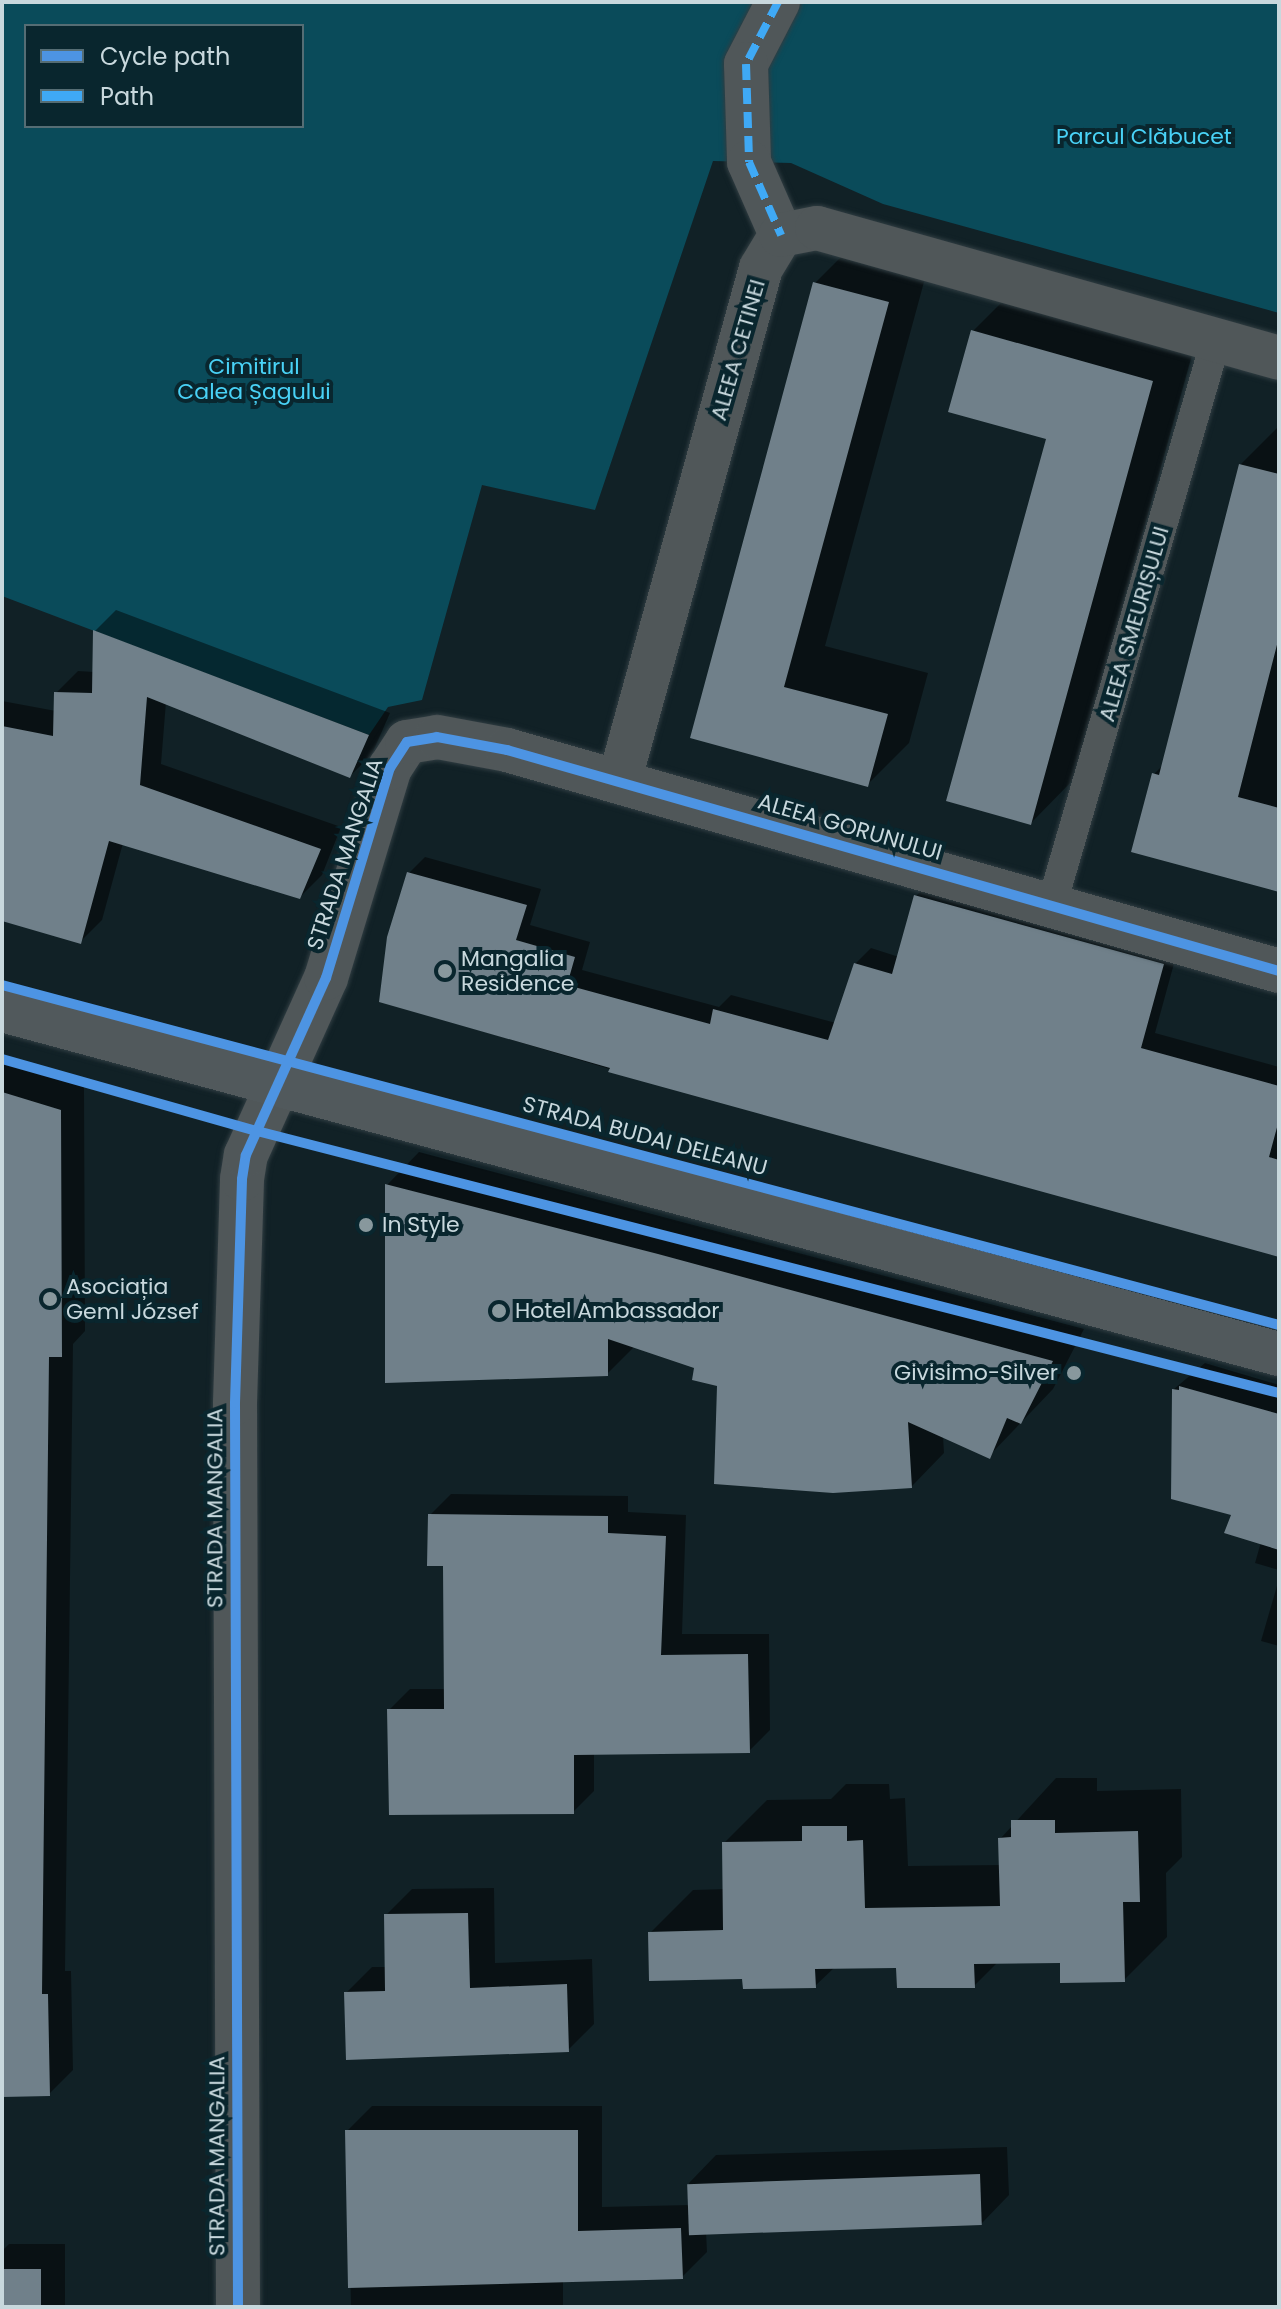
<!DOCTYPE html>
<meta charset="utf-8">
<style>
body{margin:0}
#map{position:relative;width:1281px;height:2309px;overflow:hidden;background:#112126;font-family:Poppins,sans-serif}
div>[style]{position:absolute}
.green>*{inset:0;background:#0a4b5a}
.shadow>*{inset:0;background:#0007}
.building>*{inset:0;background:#70808a;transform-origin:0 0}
.roads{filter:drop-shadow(0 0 2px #303d42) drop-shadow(0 0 2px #303d42)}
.lane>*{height:30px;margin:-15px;padding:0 15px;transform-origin:15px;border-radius:15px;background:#505759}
.street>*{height:44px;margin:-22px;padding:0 22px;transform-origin:22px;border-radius:22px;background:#505759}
.secondary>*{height:44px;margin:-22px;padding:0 22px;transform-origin:22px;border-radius:22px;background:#51595c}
.quiet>*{height:8px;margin-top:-4px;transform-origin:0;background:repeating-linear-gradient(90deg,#3fa9f5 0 16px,transparent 0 24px)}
.cycleway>*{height:10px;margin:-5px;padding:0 5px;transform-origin:5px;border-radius:5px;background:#4d94e3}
.dots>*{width:22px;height:22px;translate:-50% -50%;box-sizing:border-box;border:4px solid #09262e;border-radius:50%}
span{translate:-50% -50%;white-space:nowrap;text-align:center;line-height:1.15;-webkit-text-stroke:8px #09262e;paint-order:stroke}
.park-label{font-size:22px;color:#49d2f6}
.street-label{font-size:22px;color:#c8d8dd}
.poi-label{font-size:22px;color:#c8d8dd}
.left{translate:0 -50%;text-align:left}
.right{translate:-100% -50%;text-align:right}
.frame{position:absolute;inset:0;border:4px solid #c8d8dd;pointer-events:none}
.legend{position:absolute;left:24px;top:24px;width:280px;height:104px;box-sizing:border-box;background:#09262e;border:2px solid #556d74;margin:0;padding:10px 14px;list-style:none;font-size:24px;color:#c8d8dd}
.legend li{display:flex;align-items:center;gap:16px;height:40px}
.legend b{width:40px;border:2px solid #556d74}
</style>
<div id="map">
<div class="green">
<i style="clip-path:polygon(evenodd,2px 2px,1279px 2px,1279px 313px,883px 204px,791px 163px,713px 161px,595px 510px,482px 485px,422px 700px,388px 707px,369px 735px,2px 596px,2px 2px,26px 26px,302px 26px,302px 126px,26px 126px,26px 26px)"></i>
</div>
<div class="shadow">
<i style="clip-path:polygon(857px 241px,930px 260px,825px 646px,928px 673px,909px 743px,868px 784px,692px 737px,815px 283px)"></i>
<i style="clip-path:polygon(1017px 287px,1197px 337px,1075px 778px,1031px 823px,1049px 437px,973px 331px)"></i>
<i style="clip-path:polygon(1279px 426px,1279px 891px,1154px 774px,1164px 764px,1240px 465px)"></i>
<i style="clip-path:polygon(116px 610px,390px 713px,372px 754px,350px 776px,166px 702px,161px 764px,341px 827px,322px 875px,300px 897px,123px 843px,102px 920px,81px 941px,2px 919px,2px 701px,56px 711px,56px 693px,78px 671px,94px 672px,95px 631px)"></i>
<i style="clip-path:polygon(425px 857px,541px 889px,530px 925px,590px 942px,582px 970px,719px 1007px,731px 995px,836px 1023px,855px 964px,871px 948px,899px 957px,916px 896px,932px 880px,1178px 949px,1155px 1033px,1279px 1067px,1279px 1255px,687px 1092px,381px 1001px,409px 873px)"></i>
<i style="clip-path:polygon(2px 1061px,84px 1086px,85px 1331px,73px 1344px,65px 1971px,71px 1971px,73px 2070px,49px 2094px,2px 2095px)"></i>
<i style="clip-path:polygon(419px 1152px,1084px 1329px,1053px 1389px,989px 1456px,943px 1436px,944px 1453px,912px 1486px,719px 1384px,697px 1367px,635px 1346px,607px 1374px,387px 1185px)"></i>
<i style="clip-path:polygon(1205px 1363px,1279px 1385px,1279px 1570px,1255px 1563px,1261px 1542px,1234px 1514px,1174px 1389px)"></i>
<i style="clip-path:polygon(451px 1494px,628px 1496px,628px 1512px,686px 1515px,682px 1634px,769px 1634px,770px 1730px,749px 1751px,594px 1753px,594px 1791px,573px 1812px,389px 1710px,410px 1689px,446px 1689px,445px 1564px,430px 1515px)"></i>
<i style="clip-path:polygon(1279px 1579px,1279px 1646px,1261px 1641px)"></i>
<i style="clip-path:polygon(1056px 1778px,1097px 1778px,1097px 1791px,1181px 1789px,1182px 1857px,1166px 1873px,1167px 1937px,1124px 1980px,1062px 1961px,998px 1962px,974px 1986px,898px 1966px,835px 1967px,815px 1986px,744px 1977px,650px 1933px,693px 1890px,725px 1889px,724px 1843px,767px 1800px,831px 1799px,846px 1784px,889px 1784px,890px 1799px,905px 1798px,908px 1866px,1001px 1865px,1000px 1839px)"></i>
<i style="clip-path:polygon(494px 1888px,495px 1963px,592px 1959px,594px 2024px,568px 2050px,346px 1993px,372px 1967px,386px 1967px,386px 1915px,412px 1889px)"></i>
<i style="clip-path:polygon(372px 2106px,602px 2106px,602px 2207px,689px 2205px,689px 2183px,716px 2155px,1007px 2147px,1009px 2195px,982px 2223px,706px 2231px,707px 2252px,682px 2277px,563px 2280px,563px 2307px,351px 2307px,347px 2131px)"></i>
<i style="clip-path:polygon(9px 2244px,65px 2244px,65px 2307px,2px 2307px,2px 2251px)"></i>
</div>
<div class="building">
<i style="clip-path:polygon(813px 282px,889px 302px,784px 687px,888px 714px,868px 787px,690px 738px)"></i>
<i style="clip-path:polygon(971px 330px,1153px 381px,1031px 825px,946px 801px,1046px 439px,948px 412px)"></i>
<i style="clip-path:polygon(1239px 464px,1279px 474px,1279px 637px,1238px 797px,1279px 808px,1279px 892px,1131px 852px,1152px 773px,1159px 775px)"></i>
<i style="clip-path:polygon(93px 630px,369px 735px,350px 778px,147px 697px,140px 785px,321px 849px,300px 899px,109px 841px,81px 944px,2px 921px,2px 726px,53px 736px,54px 692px,92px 693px)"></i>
<i style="clip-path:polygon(407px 872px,527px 905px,516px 940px,575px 957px,567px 985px,710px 1024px,713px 1009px,828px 1040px,854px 963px,892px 974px,914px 895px,1164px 964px,1141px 1048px,1279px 1086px,1279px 1120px,1269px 1157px,1279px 1160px,1279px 1257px,608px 1072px,610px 1068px,379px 1002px,387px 937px)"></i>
<i style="clip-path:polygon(2px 1092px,61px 1110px,62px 1357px,49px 1357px,42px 1994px,48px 1994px,50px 2096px,2px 2097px)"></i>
<i style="clip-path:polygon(385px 1184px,658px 1254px,1053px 1361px,1021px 1424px,1007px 1418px,990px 1459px,908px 1422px,912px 1488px,833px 1493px,714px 1484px,717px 1386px,692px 1380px,694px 1368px,608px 1339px,608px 1376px,385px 1383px)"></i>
<i style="clip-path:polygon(1179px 1386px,1279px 1414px,1279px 1550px,1224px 1533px,1231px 1515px,1171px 1499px,1172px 1389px,1179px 1390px)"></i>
<i style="clip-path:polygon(428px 1514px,608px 1516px,608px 1533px,666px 1536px,661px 1655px,748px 1654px,750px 1753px,574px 1755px,574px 1814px,389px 1815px,387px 1709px,444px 1709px,443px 1566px,427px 1566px)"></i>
<i style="clip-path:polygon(1011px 1820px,1055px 1820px,1055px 1833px,1138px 1831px,1140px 1902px,1123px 1902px,1125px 1982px,1060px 1983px,1060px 1963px,974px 1964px,975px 1988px,897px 1988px,896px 1968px,815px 1969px,816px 1988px,743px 1989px,742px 1979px,649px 1981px,648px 1932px,723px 1930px,722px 1842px,802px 1841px,802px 1826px,847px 1826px,847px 1841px,863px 1840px,865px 1908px,1000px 1906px,998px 1838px,1011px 1837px)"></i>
<i style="clip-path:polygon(468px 1913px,470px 1988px,567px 1984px,569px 2052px,346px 2060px,344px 1992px,385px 1991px,384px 1914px)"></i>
<i style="clip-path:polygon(345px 2130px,578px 2130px,578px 2231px,681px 2228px,683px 2279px,348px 2288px)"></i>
<i style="left:980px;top:2174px;width:51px;height:293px;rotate:88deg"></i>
<i style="left:2px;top:2269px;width:39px;height:38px"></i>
</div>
<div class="roads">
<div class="lane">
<i style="left:1051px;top:907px;width:591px;rotate:-73.77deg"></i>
</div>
<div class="street">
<i style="left:778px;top:2px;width:70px;rotate:117.3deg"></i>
<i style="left:746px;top:64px;width:98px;rotate:88.2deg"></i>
<i style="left:749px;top:162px;width:80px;rotate:66.3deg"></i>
<i style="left:619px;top:782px;width:533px;rotate:-74.56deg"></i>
<i style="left:761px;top:268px;width:39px;rotate:-59deg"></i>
<i style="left:781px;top:235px;width:37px;rotate:-11deg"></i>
<i style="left:817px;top:228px;width:480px;rotate:15.7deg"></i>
<i style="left:238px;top:2307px;width:904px;rotate:-90.19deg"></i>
<i style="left:235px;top:1403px;width:224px;rotate:-88.2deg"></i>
<i style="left:242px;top:1179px;width:24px;rotate:-81deg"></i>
<i style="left:246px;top:1155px;width:194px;rotate:-65.7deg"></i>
<i style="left:326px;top:978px;width:220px;rotate:-73.1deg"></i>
<i style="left:390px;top:768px;width:31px;rotate:-57deg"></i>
<i style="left:407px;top:742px;width:30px;rotate:-9deg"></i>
<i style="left:437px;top:737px;width:71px;rotate:10.5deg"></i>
<i style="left:507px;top:750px;width:803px;rotate:15.97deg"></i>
</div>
<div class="secondary">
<i style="left:2px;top:1010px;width:1323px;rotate:15.08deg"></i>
</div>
</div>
<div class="quiet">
<i style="left:778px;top:2px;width:70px;rotate:117.3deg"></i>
<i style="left:746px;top:64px;width:98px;rotate:88.2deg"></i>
<i style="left:749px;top:162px;width:80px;rotate:66.3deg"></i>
</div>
<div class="cycleway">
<i style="left:2px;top:985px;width:1321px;rotate:14.91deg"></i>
<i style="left:2px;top:1059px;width:265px;rotate:15.8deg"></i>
<i style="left:257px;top:1131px;width:1055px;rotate:14.38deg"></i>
<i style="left:238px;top:2307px;width:904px;rotate:-90.19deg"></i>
<i style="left:235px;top:1403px;width:224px;rotate:-88.2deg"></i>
<i style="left:242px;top:1179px;width:24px;rotate:-81deg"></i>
<i style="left:246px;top:1155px;width:194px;rotate:-65.7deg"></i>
<i style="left:326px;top:978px;width:220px;rotate:-73.1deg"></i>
<i style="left:390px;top:768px;width:31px;rotate:-57deg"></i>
<i style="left:407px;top:742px;width:30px;rotate:-9deg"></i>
<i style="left:437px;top:737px;width:71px;rotate:10.5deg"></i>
<i style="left:507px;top:750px;width:803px;rotate:15.97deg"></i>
</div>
<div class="dots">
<i style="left:445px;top:971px;background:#88989d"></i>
<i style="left:366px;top:1225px;background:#88989d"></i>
<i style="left:50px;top:1299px;background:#88989d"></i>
<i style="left:499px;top:1311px;background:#88989d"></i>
<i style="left:1074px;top:1373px;background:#88989d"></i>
</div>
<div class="park-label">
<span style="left:1144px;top:137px">Parcul Clăbucet</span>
<span style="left:254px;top:379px">Cimitirul<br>Calea Șagului</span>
</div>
<div class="street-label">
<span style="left:738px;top:350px;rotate:-74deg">ALEEA CETINEI</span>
<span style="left:1134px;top:624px;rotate:-74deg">ALEEA SMEURIȘULUI</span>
<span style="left:850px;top:827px;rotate:16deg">ALEEA GORUNULUI</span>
<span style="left:345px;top:854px;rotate:-72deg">STRADA MANGALIA</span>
<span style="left:645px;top:1136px;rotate:15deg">STRADA BUDAI DELEANU</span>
<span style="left:215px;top:1508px;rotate:-90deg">STRADA MANGALIA</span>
<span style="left:217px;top:2156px;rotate:-90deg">STRADA MANGALIA</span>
</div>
<div class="poi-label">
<span class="left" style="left:461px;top:971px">Mangalia<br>Residence</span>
<span class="left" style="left:382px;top:1225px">In Style</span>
<span class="left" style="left:66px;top:1299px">Asociația<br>Geml József</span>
<span class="left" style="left:515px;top:1311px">Hotel Ambassador</span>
<span class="right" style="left:1058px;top:1373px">Givisimo-Silver</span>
</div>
<div class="frame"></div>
<ul class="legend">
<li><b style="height:10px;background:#4d94e3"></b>Cycle path</li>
<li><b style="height:10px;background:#3fa9f5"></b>Path</li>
</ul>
</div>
